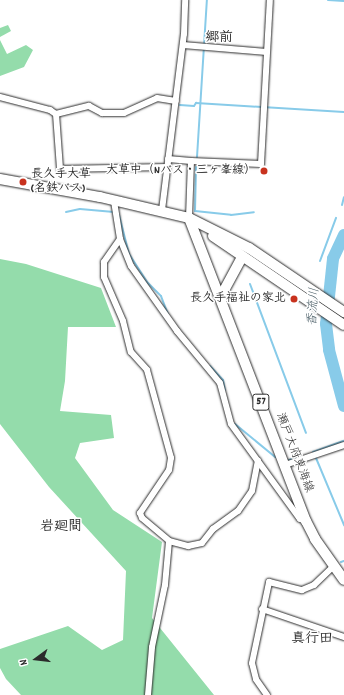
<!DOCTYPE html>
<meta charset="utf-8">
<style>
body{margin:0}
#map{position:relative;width:344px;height:695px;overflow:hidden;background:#fff;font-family:Dekko,"Klee One",sans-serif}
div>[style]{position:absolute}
.green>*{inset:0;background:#94dcab}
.stream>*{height:2px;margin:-1px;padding:0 1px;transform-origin:1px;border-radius:1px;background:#88cbe9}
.river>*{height:12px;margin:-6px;padding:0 6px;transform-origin:6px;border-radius:6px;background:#88cbe9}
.roads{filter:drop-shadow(0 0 1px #2b2b2b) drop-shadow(0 0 1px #2b2b2b)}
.street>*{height:6px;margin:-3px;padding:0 3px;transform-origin:3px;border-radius:3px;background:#fff}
.primary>*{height:10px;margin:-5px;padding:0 5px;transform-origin:5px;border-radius:5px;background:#fff}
.dots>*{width:11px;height:11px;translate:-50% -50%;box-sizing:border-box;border:2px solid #fff;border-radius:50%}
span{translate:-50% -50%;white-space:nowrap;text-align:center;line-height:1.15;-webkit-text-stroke:3px #fff;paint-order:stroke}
.shield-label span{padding:1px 3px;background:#fff;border:1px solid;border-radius:3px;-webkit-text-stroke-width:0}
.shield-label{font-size:11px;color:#2b2b2b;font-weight:700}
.poi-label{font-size:12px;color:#2b2b2b;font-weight:700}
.right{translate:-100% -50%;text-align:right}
.left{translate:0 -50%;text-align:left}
.street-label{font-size:12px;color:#2b2b2b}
.water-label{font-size:13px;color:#475b64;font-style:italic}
.quarter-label{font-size:14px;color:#2b2b2b;font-weight:700}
.north{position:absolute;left:16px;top:639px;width:40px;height:40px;-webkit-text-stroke:3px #fff;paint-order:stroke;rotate:255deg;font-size:11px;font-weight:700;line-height:16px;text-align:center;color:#2b2b2b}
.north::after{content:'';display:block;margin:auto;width:14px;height:18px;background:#2b2b2b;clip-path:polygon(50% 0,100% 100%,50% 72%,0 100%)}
</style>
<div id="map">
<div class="green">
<i style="clip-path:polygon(8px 25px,11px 31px,0 37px,0 28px)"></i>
<i style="clip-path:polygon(0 40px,7px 54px,26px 45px,33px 50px,24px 67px,0 76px)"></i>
<i style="clip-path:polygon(0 259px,26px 264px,101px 288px,116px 327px,68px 327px,65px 381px,60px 411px,111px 415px,114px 438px,80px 443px,75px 458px,113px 510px,162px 542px,152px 618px,214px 695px,21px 695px,6px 679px,0 668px,0 649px,68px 626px,102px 650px,123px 640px,126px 571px,49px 487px,0 424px)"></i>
</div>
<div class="stream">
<i style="left:328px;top:0;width:16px;rotate:4deg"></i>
<i style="left:180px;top:105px;width:14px;rotate:4deg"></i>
<i style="left:194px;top:106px;width:4px;rotate:-56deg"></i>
<i style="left:196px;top:103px;width:148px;rotate:3.5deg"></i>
<i style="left:197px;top:157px;width:157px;rotate:-86.4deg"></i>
<i style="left:196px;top:167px;width:44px;rotate:91.3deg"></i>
<i style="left:195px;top:211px;width:36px;rotate:6deg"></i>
<i style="left:231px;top:215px;width:23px;rotate:-7deg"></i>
<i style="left:342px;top:205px;width:8px;rotate:-76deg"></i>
<i style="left:66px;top:212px;width:14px;rotate:-12deg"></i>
<i style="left:80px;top:209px;width:34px;rotate:5deg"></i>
<i style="left:119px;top:215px;width:40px;rotate:75.6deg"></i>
<i style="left:129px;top:254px;width:33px;rotate:57deg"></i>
<i style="left:147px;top:282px;width:20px;rotate:45deg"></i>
<i style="left:161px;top:296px;width:19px;rotate:69deg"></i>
<i style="left:320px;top:261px;width:46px;rotate:-69.6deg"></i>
<i style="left:250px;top:284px;width:159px;rotate:69.4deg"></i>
<i style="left:210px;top:366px;width:19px;rotate:47deg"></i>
<i style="left:223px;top:380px;width:10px;rotate:79deg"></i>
<i style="left:235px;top:424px;width:52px;rotate:39.5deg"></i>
<i style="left:313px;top:452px;width:33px;rotate:-20deg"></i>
<i style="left:316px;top:458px;width:73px;rotate:67.3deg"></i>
<i style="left:289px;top:460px;width:7px;rotate:-16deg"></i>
<i style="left:341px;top:562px;width:3px;rotate:-18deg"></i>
</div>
<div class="river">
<i style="left:344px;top:235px;width:26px;rotate:115deg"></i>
<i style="left:333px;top:259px;width:65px;rotate:96.1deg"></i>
<i style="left:326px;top:324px;width:26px;rotate:83deg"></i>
<i style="left:329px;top:350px;width:58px;rotate:75deg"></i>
</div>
<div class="roads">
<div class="street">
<i style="left:183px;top:45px;width:84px;rotate:4.8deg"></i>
<i style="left:0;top:97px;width:52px;rotate:14.6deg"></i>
<i style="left:50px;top:110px;width:7px;rotate:34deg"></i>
<i style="left:56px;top:114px;width:34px;rotate:-14deg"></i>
<i style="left:89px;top:106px;width:15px;rotate:28deg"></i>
<i style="left:102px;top:113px;width:22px"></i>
<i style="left:124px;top:113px;width:36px;rotate:-24deg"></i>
<i style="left:157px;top:98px;width:19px;rotate:9deg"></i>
<i style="left:56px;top:114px;width:55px;rotate:85.8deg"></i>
<i style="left:60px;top:169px;width:107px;rotate:-1.1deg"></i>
<i style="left:168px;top:159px;width:23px;rotate:5deg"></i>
<i style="left:191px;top:161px;width:57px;rotate:92deg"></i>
<i style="left:191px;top:161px;width:70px;rotate:2.5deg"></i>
<i style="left:261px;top:164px;width:164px;rotate:-86.9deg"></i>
<i style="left:114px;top:201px;width:38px;rotate:81deg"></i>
<i style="left:120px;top:239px;width:29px;rotate:68deg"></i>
<i style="left:131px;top:266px;width:80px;rotate:54.7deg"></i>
<i style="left:177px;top:331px;width:67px;rotate:50.4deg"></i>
<i style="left:220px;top:383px;width:42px;rotate:75deg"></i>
<i style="left:231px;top:424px;width:117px;rotate:54deg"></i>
<i style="left:300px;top:519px;width:6px;rotate:18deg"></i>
<i style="left:162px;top:210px;width:177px;rotate:-82.9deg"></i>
<i style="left:184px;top:34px;width:34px;rotate:-88deg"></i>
<i style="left:120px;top:239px;width:28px;rotate:125deg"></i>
<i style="left:104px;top:262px;width:15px;rotate:90deg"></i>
<i style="left:104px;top:277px;width:48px;rotate:66.6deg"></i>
<i style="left:123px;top:321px;width:32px;rotate:76deg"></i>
<i style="left:131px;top:352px;width:24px;rotate:48deg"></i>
<i style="left:147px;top:370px;width:91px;rotate:74.7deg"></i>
<i style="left:171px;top:458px;width:12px;rotate:99deg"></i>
<i style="left:169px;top:470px;width:52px;rotate:124deg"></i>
<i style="left:140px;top:513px;width:5px;rotate:68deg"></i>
<i style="left:142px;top:518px;width:35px;rotate:40deg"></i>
<i style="left:169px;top:541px;width:20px;rotate:15deg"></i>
<i style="left:188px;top:546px;width:14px;rotate:-12deg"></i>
<i style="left:202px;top:543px;width:18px;rotate:-52deg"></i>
<i style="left:213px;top:529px;width:31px;rotate:-36deg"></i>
<i style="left:238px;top:511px;width:24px;rotate:-55deg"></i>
<i style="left:252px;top:491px;width:31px;rotate:-79deg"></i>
<i style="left:285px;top:465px;width:62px;rotate:-18.7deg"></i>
<i style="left:262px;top:609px;width:87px;rotate:18.9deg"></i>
<i style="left:148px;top:695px;width:48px;rotate:-85.2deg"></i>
<i style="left:152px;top:647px;width:63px;rotate:-78.2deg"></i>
<i style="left:165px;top:585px;width:44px;rotate:-84.8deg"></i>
<i style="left:267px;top:695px;width:19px;rotate:-125deg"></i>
<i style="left:256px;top:679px;width:16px;rotate:-104deg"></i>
<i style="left:252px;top:663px;width:83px;rotate:-78.1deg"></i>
<i style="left:269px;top:582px;width:34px;rotate:14deg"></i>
<i style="left:302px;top:590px;width:13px;rotate:-23deg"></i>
<i style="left:314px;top:585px;width:28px;rotate:-44deg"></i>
</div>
<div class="primary">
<i style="left:0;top:179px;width:102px;rotate:10.2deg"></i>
<i style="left:100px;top:197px;width:91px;rotate:13.3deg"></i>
<i style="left:189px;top:218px;width:67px;rotate:26.6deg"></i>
<i style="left:249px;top:248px;width:115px;rotate:34deg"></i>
<i style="left:189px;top:218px;width:325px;rotate:68.9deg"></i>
<i style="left:306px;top:521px;width:20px;rotate:63deg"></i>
<i style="left:315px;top:539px;width:50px;rotate:54.7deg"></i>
<i style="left:213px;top:236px;width:158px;rotate:34.2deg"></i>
<i style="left:221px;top:296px;width:44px;rotate:-61.7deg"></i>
</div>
</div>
<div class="dots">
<i style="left:264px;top:171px;background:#c8321e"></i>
<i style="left:23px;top:182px;background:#c8321e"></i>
<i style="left:294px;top:299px;background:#c8321e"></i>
</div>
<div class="shield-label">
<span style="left:261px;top:402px">57</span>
</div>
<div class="poi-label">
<span class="right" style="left:256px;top:171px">大草中（Nバス・三ヶ峯線）</span>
<span class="left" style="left:31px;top:182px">長久手大草<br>(名鉄バス)</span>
<span class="right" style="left:286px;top:299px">長久手福祉の家北</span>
</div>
<div class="street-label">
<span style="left:294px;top:453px;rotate:69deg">瀬戸大府東海線</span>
</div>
<div class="water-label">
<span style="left:315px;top:307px;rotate:-86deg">香流川</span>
</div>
<div class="quarter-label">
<span style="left:219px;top:38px">郷前</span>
<span style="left:61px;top:527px">岩廻間</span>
<span style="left:312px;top:639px">真行田</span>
</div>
<div class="north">N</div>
</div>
